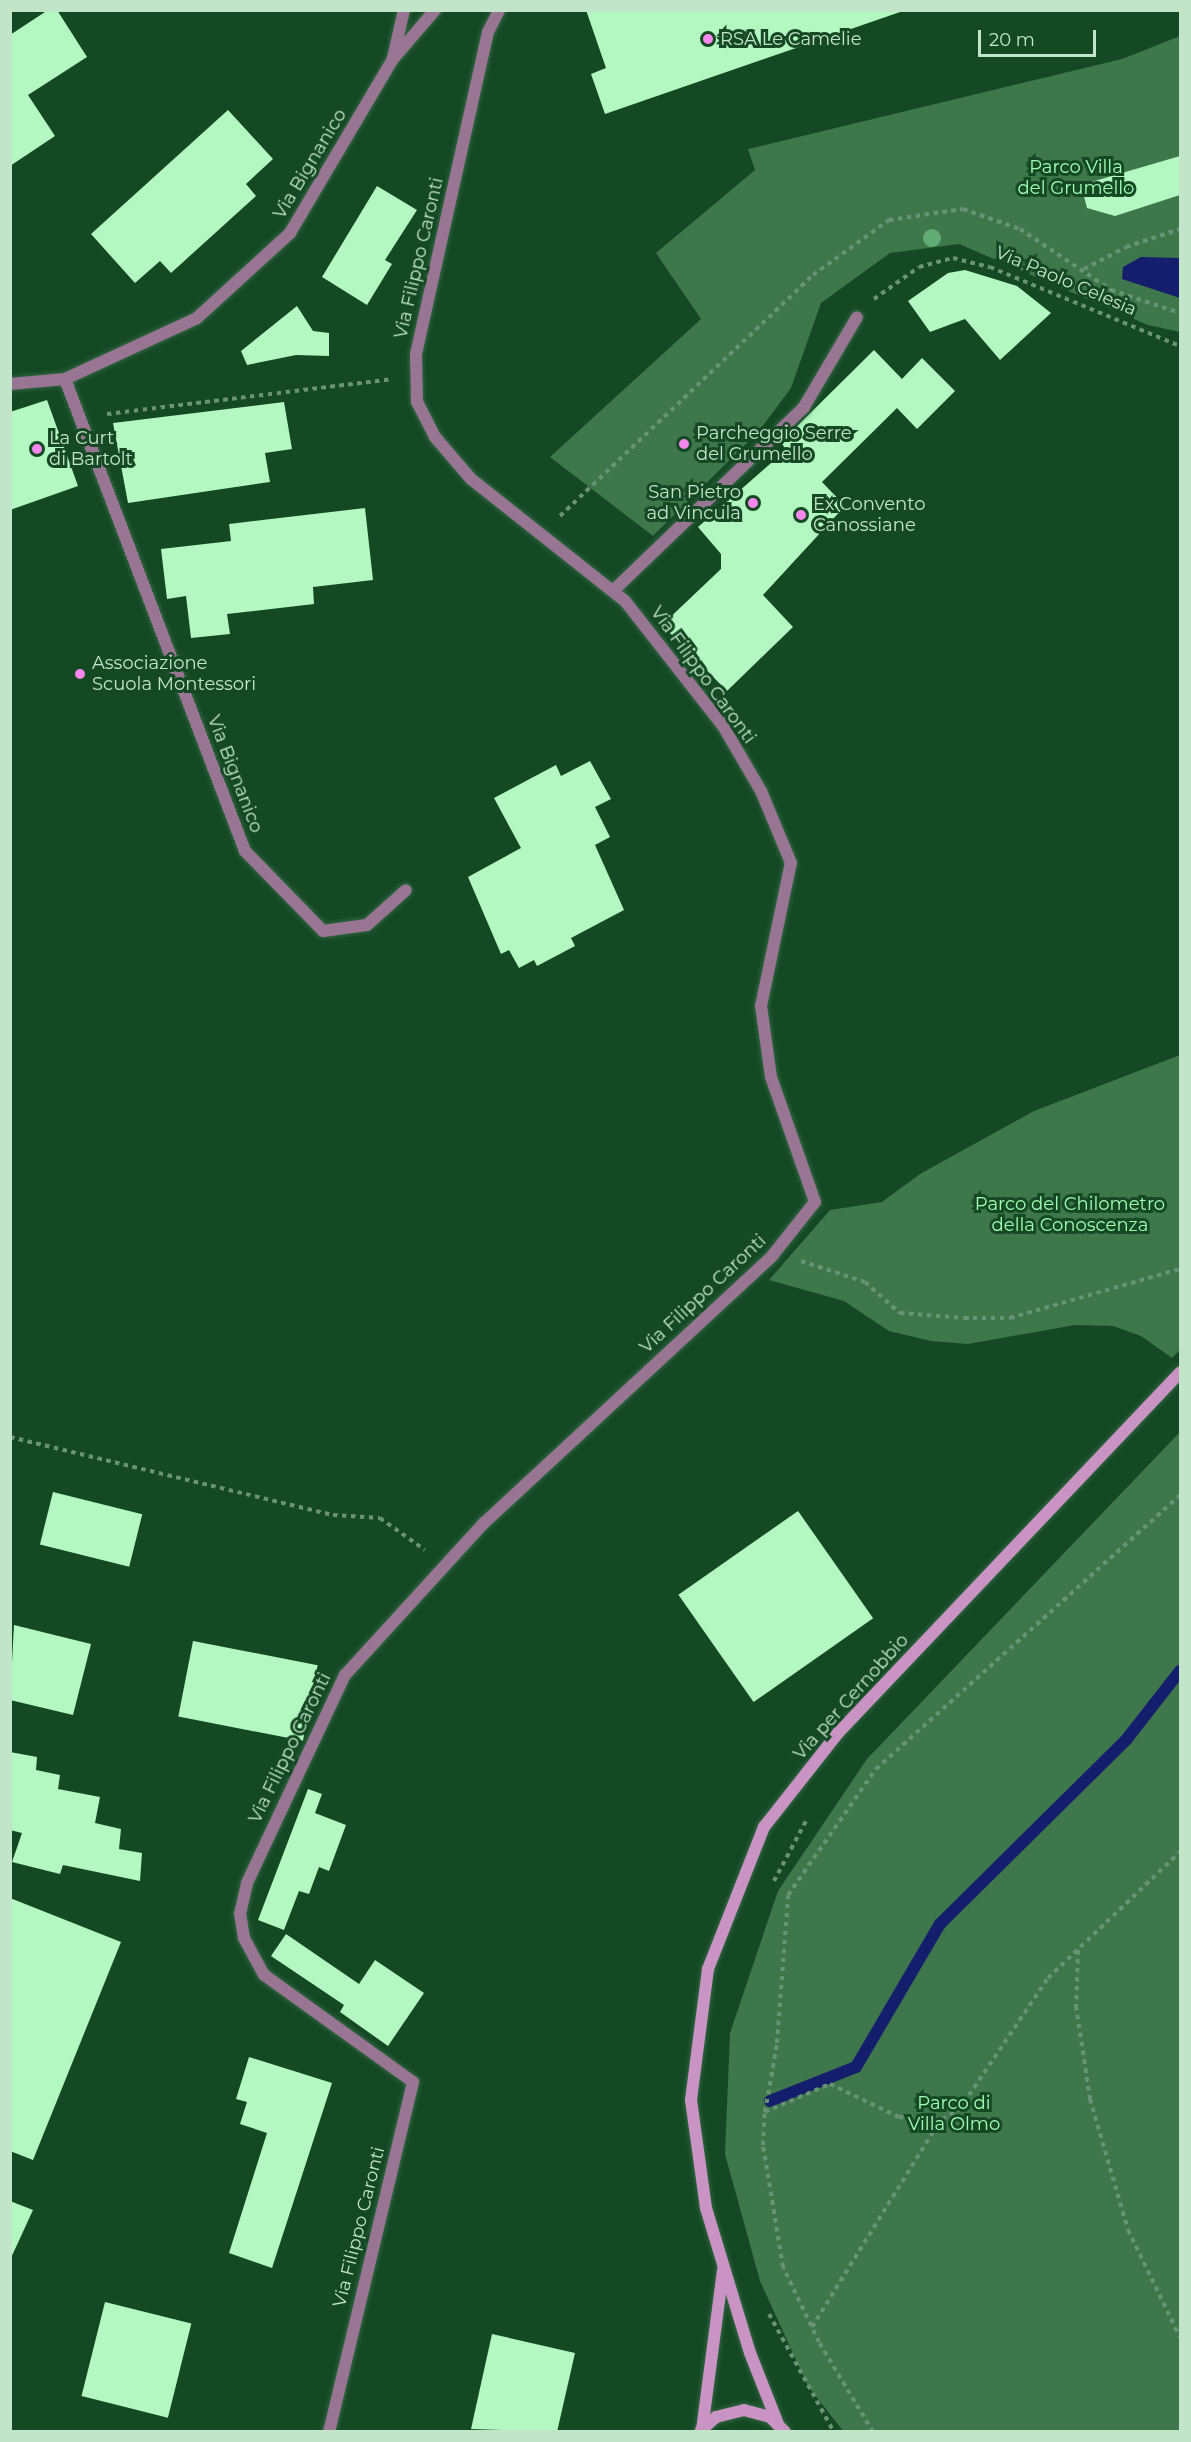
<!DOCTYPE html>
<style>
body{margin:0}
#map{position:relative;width:1191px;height:2442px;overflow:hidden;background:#144924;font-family:Montserrat,sans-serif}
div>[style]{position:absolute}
.green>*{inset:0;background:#3e774c}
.water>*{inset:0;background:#151e6d}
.stream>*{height:12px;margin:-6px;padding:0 6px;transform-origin:6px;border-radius:6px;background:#151e6d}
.building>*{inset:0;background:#b2f8c0;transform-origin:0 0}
.path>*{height:4px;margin-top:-2px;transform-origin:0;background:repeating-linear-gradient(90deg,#699474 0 4.5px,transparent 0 9px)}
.roads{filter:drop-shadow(0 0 2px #336542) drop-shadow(0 0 2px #336542)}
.service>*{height:12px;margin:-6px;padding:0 6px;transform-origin:6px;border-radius:6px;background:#977593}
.minor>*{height:12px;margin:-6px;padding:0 6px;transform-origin:6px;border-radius:6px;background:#977593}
.secondary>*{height:12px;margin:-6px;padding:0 6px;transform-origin:6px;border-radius:6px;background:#c993c3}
.trees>*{width:18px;height:18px;margin:-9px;border-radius:50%;background:#61ab74}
.dots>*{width:16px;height:16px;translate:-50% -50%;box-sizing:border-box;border:3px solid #144924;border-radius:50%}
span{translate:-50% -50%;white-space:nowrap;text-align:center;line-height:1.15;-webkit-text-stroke:6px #144924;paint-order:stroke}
.poi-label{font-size:18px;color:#c2e4c8}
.left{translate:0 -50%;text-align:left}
.right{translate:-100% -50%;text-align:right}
.street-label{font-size:18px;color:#c2e4c8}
.park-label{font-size:18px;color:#a0fcb5}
.frame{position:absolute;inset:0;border:12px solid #c2e4c8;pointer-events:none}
.scale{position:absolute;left:978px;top:30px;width:118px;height:27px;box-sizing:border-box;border:3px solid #c2e4c8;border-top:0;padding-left:8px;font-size:18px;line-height:21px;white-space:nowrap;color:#c2e4c8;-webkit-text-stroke:4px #144924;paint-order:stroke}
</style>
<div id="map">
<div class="green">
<i style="clip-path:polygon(1180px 36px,1180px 332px,1148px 325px,959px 244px,890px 253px,821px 303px,791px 388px,758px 432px,653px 536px,550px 457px,701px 319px,656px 253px,755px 170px,748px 149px,1122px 59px)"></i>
<i style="clip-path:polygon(1180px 1055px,1180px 1350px,1172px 1358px,1141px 1336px,1113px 1326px,1075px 1325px,968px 1344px,931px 1341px,889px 1331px,844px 1301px,769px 1280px,830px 1210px,882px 1202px,920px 1174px,1034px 1111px)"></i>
<i style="clip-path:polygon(1180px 1432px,1180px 2431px,843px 2431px,808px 2386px,760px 2281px,725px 2154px,730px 2033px,778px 1891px,867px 1759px)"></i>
</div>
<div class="water">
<i style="clip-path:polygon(1141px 257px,1180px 258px,1180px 298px,1122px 279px,1123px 267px)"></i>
</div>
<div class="stream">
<i style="left:770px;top:2101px;width:92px;rotate:-21.6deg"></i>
<i style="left:856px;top:2067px;width:166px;rotate:-59.6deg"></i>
<i style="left:940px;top:1924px;width:262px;rotate:-44.7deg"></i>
<i style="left:1126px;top:1740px;width:88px;rotate:-52deg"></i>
</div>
<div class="building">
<i style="clip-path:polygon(48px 10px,57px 10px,87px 57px,28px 95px,55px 136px,10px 166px,10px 35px)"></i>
<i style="clip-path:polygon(586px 10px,903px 10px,903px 11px,605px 114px,591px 74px,606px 68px)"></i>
<i style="clip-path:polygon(228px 110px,273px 159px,246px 184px,256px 196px,171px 273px,160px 261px,135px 283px,91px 234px)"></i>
<i style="clip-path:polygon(1180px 156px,1180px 195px,1115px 216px,1087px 208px,1081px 185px)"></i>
<i style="clip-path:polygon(377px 186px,417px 210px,385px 260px,392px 264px,367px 305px,322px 277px)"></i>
<i style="clip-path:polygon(965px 270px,1017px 286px,1051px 313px,1000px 360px,965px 319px,930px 332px,908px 301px,948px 273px)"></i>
<i style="clip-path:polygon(297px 306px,313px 331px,329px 333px,329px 356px,296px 355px,247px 365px,241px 351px)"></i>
<i style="clip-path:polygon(874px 350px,902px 379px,922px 358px,955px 391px,917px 429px,897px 408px,822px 482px,845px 506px,763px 595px,793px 627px,727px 691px,662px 625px,721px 569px,721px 554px,698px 527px,786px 450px,781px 442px)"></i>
<i style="clip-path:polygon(47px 400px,78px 486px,10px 510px,10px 412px)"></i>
<i style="clip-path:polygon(284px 402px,292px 449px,265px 453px,270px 482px,128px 503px,113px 423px)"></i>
<i style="clip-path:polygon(365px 508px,373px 580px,313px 587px,314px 604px,227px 614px,230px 634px,191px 638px,186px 596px,167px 599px,161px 549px,231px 541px,229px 524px)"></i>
<i style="clip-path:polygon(590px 761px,611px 799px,595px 807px,610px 837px,595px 845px,624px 910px,571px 938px,575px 946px,537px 966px,534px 960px,519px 968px,509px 950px,501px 954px,468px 877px,521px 848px,494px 798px,556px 765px,561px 776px)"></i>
<i style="left:53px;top:1492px;width:92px;height:54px;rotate:14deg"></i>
<i style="left:798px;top:1511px;width:131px;height:146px;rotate:55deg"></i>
<i style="clip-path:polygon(14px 1625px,91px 1644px,73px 1715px,10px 1700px)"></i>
<i style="left:193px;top:1641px;width:127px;height:77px;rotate:11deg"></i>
<i style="clip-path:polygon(10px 1752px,37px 1757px,36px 1770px,60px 1775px,58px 1789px,100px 1797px,95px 1823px,121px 1829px,119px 1849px,142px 1853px,140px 1881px,63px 1865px,60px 1874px,12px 1862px,22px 1833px,10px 1830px)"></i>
<i style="clip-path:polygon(308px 1789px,322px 1794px,315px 1813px,346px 1825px,329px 1871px,319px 1867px,309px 1894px,299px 1891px,284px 1930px,258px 1920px)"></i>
<i style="clip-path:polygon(10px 1898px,121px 1942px,33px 2160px,10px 2151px)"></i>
<i style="clip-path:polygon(286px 1934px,359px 1984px,375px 1960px,424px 1993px,388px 2046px,340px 2012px,344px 2005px,271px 1956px)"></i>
<i style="clip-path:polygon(249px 2057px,332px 2083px,272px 2268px,229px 2253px,267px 2133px,240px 2124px,247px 2102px,236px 2099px)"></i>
<i style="clip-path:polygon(10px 2201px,33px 2210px,10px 2260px)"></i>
<i style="left:105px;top:2302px;width:89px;height:97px;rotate:14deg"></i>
<i style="clip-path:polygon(492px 2334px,575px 2353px,557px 2432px,471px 2429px)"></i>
</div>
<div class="path">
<i style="left:1084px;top:269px;width:47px;rotate:-27.6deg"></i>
<i style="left:1126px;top:247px;width:57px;rotate:-18.4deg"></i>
<i style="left:874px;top:299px;width:55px;rotate:-35.4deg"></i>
<i style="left:919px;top:267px;width:35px;rotate:-15deg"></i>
<i style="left:953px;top:258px;width:38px;rotate:14deg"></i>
<i style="left:990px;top:267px;width:206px;rotate:22.6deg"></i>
<i style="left:107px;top:414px;width:286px;rotate:-7deg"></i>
<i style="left:560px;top:516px;width:349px;rotate:-43.6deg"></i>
<i style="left:813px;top:275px;width:94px;rotate:-35.9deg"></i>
<i style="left:889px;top:220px;width:75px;rotate:-8.5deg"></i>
<i style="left:963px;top:209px;width:60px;rotate:19.3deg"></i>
<i style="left:1020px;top:229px;width:110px;rotate:33.8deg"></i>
<i style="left:1111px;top:290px;width:73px;rotate:18.4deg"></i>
<i style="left:801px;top:1261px;width:67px;rotate:18.2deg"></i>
<i style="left:865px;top:1282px;width:47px;rotate:41.5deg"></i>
<i style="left:900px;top:1313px;width:64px;rotate:4.5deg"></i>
<i style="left:964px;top:1318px;width:46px"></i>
<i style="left:1010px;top:1318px;width:177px;rotate:-16.1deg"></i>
<i style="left:10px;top:1437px;width:332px;rotate:13.6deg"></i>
<i style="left:333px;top:1515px;width:47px;rotate:3.7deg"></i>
<i style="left:380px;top:1518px;width:55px;rotate:35.4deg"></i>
<i style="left:774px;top:1881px;width:70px;rotate:-62deg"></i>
<i style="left:1078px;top:1950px;width:56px;rotate:92deg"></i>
<i style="left:1076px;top:2006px;width:94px;rotate:81.4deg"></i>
<i style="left:1090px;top:2099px;width:136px;rotate:73.8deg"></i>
<i style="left:1128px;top:2230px;width:119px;rotate:64.1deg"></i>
<i style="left:765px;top:2112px;width:70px;rotate:-80.1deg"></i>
<i style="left:777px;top:2043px;width:148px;rotate:-85.7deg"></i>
<i style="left:788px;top:1895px;width:154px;rotate:-55.1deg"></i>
<i style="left:876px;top:1769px;width:409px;rotate:-42deg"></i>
<i style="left:769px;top:2314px;width:135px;rotate:61.2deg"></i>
<i style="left:812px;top:2327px;width:245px;rotate:-58.2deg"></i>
<i style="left:873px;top:2432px;width:105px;rotate:-121deg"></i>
<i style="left:819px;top:2342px;width:83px;rotate:-115.6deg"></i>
<i style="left:783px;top:2267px;width:124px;rotate:-99.3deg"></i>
<i style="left:763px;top:2145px;width:33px;rotate:-87deg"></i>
<i style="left:765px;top:2112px;width:71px;rotate:-23.3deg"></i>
<i style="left:830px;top:2084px;width:76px;rotate:25.6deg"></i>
<i style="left:899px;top:2117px;width:43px;rotate:2.7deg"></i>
<i style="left:942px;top:2119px;width:19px;rotate:-28deg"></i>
<i style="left:959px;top:2110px;width:159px;rotate:-56deg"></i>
<i style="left:1048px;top:1978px;width:182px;rotate:-43.7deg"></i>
</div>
<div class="roads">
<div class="service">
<i style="left:613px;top:591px;width:265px;rotate:-43.9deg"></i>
<i style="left:804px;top:407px;width:104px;rotate:-59.5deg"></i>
</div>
<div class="minor">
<i style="left:393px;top:58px;width:49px;rotate:-77.1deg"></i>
<i style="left:65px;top:379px;width:505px;rotate:69.13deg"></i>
<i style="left:245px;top:851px;width:112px;rotate:45.7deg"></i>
<i style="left:323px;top:931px;width:44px;rotate:-7.8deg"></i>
<i style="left:367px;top:925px;width:52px;rotate:-41.9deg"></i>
<i style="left:10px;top:384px;width:55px;rotate:-5.2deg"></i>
<i style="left:65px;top:379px;width:145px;rotate:-24.8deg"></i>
<i style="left:197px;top:318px;width:126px;rotate:-42.4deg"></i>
<i style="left:290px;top:233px;width:202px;rotate:-59.4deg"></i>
<i style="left:393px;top:59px;width:65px;rotate:-49.4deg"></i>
<i style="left:329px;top:2432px;width:360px;rotate:-76.5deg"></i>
<i style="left:413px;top:2082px;width:183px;rotate:-144.3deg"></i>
<i style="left:264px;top:1975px;width:42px;rotate:-118.4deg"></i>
<i style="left:244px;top:1938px;width:24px;rotate:-99deg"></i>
<i style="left:240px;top:1914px;width:32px;rotate:-77deg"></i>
<i style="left:247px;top:1883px;width:230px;rotate:-64.8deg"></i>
<i style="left:345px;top:1675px;width:206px;rotate:-47.6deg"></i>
<i style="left:484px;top:1523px;width:393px;rotate:-42.8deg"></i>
<i style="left:772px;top:1256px;width:69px;rotate:-51.5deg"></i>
<i style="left:815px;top:1202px;width:133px;rotate:-109.4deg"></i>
<i style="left:771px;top:1077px;width:72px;rotate:-98deg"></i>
<i style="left:761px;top:1006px;width:146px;rotate:-78.2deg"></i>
<i style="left:791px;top:863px;width:78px;rotate:-112.6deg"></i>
<i style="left:761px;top:791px;width:75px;rotate:-120.3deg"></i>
<i style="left:723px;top:726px;width:159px;rotate:-128.1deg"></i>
<i style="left:625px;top:601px;width:196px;rotate:-141.6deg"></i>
<i style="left:471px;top:479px;width:55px;rotate:-130.6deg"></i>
<i style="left:435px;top:437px;width:39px;rotate:-117deg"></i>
<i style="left:417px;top:402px;width:48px;rotate:-91.2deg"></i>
<i style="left:416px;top:354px;width:330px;rotate:-77.4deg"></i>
<i style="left:488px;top:32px;width:25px;rotate:-63deg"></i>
</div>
<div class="secondary">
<i style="left:778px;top:2424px;width:76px;rotate:-111.5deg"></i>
<i style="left:750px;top:2353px;width:152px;rotate:-106.9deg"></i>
<i style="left:706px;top:2208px;width:109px;rotate:-97.9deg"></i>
<i style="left:691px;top:2100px;width:132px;rotate:-82.6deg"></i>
<i style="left:708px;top:1969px;width:153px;rotate:-68.5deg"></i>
<i style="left:764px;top:1827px;width:120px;rotate:-51.8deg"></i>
<i style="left:838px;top:1733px;width:497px;rotate:-46.5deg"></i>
<i style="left:701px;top:2430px;width:20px;rotate:-41deg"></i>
<i style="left:716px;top:2417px;width:29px;rotate:-14deg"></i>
<i style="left:744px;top:2410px;width:27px;rotate:15deg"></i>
<i style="left:770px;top:2417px;width:21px;rotate:45deg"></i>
<i style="left:702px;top:2430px;width:161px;rotate:-82.5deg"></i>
</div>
</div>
<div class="trees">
<i style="left:932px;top:238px"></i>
</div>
<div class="dots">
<i style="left:708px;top:39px;background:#f688ed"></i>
<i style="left:684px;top:444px;background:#f688ed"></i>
<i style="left:37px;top:449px;background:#f688ed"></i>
<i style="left:753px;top:503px;background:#f688ed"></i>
<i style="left:801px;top:515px;background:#f688ed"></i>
<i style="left:80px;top:674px;background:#f688ed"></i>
</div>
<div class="poi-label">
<span class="left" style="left:720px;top:39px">RSA Le Camelie</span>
<span class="left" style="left:696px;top:444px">Parcheggio Serre<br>del Grumello</span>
<span class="left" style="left:49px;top:449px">La Curt<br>di Bartolt</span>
<span class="right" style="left:741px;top:503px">San Pietro<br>ad Vincula</span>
<span class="left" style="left:813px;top:515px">Ex Convento<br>Canossiane</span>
<span class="left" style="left:92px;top:674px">Associazione<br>Scuola Montessori</span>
</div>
<div class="street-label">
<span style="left:310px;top:164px;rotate:-59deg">Via Bignanico</span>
<span style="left:419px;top:258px;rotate:-77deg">Via Filippo Caronti</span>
<span style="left:1066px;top:281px;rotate:23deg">Via Paolo Celesia</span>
<span style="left:703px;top:675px;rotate:54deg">Via Filippo Caronti</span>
<span style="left:235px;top:774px;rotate:69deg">Via Bignanico</span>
<span style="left:703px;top:1294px;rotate:-43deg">Via Filippo Caronti</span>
<span style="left:851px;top:1697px;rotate:-48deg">Via per Cernobbio</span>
<span style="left:290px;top:1748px;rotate:-64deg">Via Filippo Caronti</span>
<span style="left:359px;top:2227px;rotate:-76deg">Via Filippo Caronti</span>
</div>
<div class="park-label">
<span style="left:1076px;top:178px">Parco Villa<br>del Grumello</span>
<span style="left:1070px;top:1215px">Parco del Chilometro<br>della Conoscenza</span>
<span style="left:954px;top:2114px">Parco di<br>Villa Olmo</span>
</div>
<div class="frame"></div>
<div class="scale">20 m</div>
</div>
